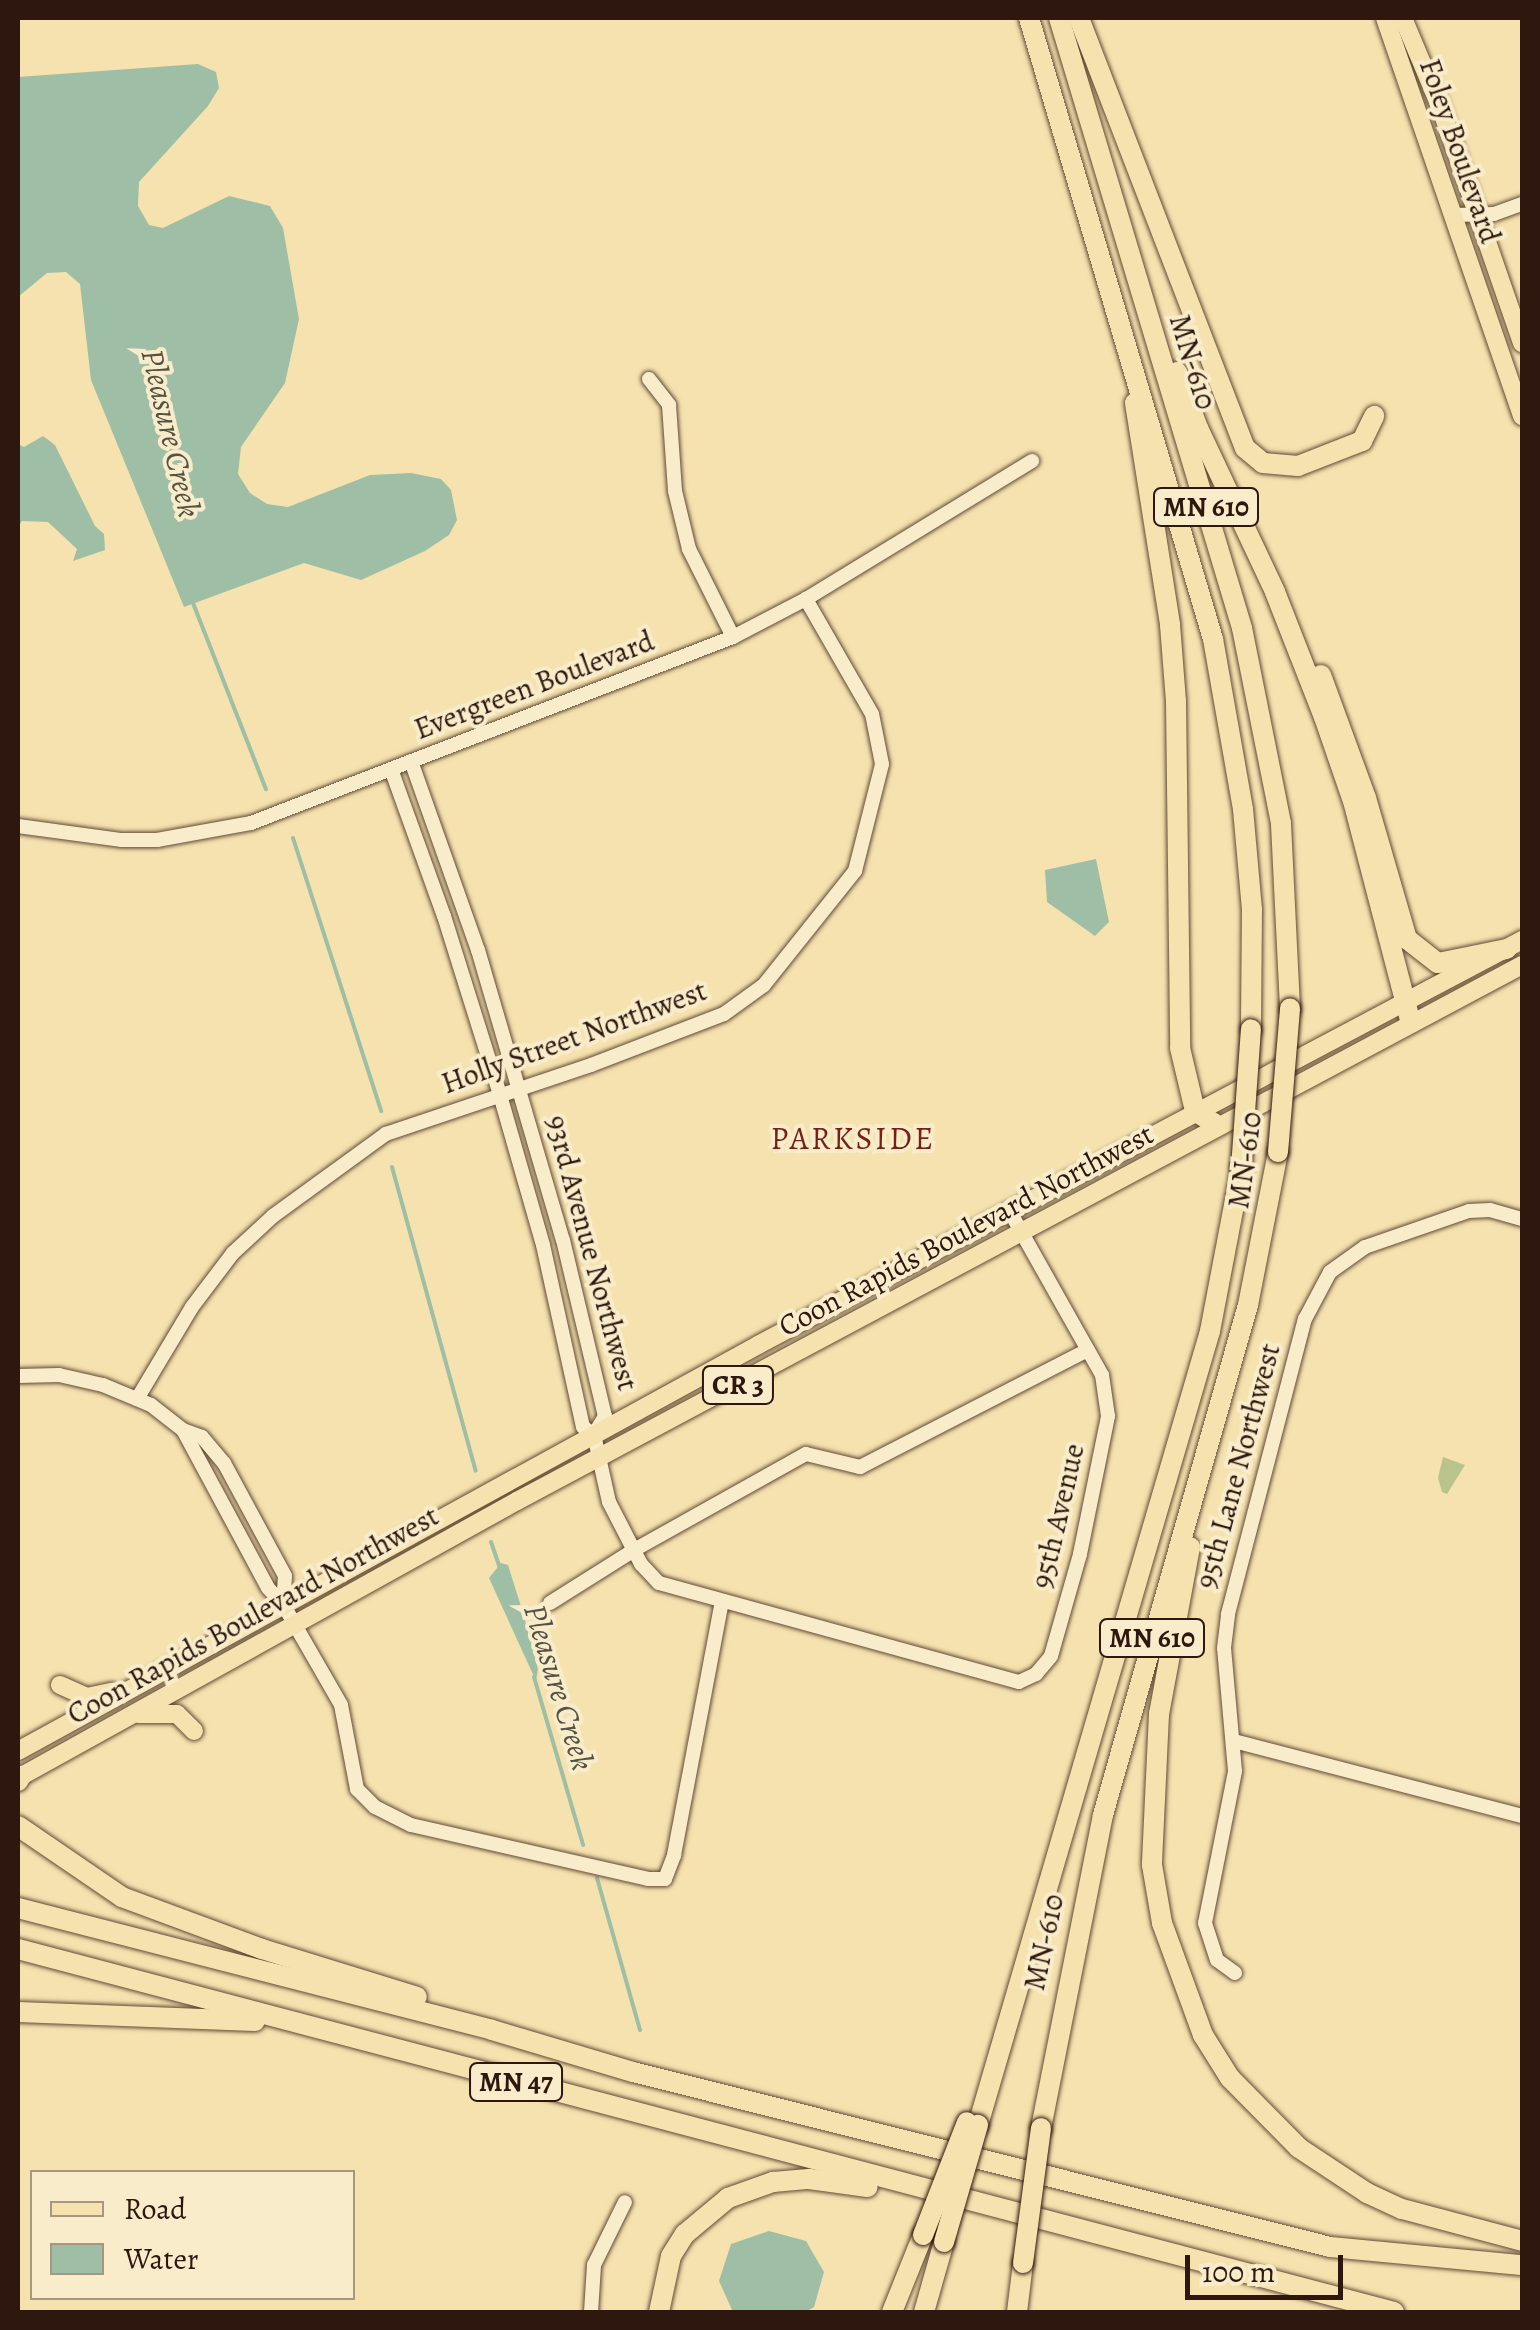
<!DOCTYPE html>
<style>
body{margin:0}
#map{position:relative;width:1540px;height:2330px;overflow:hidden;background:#f6e2af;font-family:Alegreya,serif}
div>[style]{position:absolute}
.green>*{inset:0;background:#b9c48d}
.water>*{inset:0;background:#9ebfa5}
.stream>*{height:4px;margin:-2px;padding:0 2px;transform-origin:2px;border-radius:2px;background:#9ebfa5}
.roads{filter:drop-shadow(0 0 2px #5f4a36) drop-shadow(0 0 2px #5f4a36)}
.minor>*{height:14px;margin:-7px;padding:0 7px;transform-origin:7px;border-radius:7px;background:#f9eccb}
.major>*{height:18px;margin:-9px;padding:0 9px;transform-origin:9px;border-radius:9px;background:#f6e2af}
.highway>*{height:20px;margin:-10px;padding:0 10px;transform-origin:10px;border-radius:10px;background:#f6e2af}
.bridges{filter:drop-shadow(0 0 2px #2d170e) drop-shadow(0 0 2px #2d170e)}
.highway-bridge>*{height:20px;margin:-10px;padding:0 10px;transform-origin:10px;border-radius:10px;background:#f6e2af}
span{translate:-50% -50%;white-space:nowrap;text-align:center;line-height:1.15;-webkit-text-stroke:8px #f9eccb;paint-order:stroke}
.shield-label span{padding:2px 8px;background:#f9eccb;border:2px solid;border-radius:8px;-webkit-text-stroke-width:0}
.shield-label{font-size:28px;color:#2d170e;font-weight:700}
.street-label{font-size:30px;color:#2d170e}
.water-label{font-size:32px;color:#555243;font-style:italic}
.neighbourhood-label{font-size:32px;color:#7a1f14;letter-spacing:2.5px}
.frame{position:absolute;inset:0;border:20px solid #2d170e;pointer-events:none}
.legend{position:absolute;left:30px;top:2170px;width:325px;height:130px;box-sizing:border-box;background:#f9eccb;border:2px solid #a7977f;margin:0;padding:12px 18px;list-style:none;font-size:30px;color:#2d170e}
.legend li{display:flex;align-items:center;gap:20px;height:50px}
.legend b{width:50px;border:2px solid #a7977f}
.scale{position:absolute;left:1185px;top:2255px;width:158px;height:45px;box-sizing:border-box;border:5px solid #2d170e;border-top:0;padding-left:12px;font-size:30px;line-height:35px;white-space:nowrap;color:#2d170e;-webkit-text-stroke:8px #f9eccb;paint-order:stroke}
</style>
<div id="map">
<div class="green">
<i style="clip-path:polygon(1443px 1457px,1465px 1465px,1447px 1494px,1442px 1492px,1438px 1478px)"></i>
</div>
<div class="water">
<i style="clip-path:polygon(198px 64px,216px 72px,219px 88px,208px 106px,139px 182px,138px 206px,149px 225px,163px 228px,229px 196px,270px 206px,283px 228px,299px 319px,285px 383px,241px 447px,238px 474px,250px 493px,267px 504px,288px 507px,370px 475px,411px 473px,441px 479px,451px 490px,457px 520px,449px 535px,425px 551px,361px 580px,304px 563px,184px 607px,91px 380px,80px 284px,66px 272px,47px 273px,18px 297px,18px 77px)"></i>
<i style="clip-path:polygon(43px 436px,55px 445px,95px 526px,104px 534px,105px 550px,73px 561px,77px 549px,48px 522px,22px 521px,18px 527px,18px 444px,24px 447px)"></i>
<i style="clip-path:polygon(1096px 859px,1109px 922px,1095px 936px,1047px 902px,1045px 870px)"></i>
<i style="clip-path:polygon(501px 1563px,508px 1565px,523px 1613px,538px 1669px,536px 1681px,489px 1578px)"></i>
<i style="clip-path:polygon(769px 2231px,806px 2241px,824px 2272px,814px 2307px,806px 2312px,733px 2312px,719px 2281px,731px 2244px)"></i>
</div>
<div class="stream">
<i style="left:193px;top:603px;width:200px;rotate:68.6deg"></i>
<i style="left:293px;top:838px;width:287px;rotate:72.1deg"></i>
<i style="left:392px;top:1167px;width:315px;rotate:74.6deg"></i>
<i style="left:491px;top:1542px;width:28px;rotate:71deg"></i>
<i style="left:534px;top:1677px;width:175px;rotate:73.7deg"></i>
<i style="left:597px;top:1878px;width:158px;rotate:74.2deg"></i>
</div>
<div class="roads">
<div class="minor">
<i style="left:1454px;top:215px;width:40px;rotate:-1.4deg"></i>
<i style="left:1494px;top:214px;width:30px;rotate:-20deg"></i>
<i style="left:649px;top:379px;width:33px;rotate:52deg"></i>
<i style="left:669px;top:405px;width:86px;rotate:86deg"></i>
<i style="left:675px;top:491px;width:60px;rotate:76.4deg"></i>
<i style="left:689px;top:549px;width:98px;rotate:63.4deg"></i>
<i style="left:411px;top:761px;width:201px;rotate:70.5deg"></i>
<i style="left:478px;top:950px;width:302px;rotate:73.7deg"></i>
<i style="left:563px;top:1240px;width:181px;rotate:76.6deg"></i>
<i style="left:605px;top:1416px;width:21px;rotate:121deg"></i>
<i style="left:391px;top:769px;width:156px;rotate:70.2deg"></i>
<i style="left:444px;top:916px;width:188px;rotate:72.6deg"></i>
<i style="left:500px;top:1095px;width:156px;rotate:74deg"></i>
<i style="left:543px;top:1245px;width:186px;rotate:77.6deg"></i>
<i style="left:583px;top:1427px;width:14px;rotate:36deg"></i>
<i style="left:18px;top:826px;width:105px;rotate:7.7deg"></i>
<i style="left:122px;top:840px;width:35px"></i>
<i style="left:157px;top:840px;width:96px;rotate:-10.3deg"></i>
<i style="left:251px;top:823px;width:517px;rotate:-21.1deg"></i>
<i style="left:733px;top:637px;width:82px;rotate:-27.5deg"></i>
<i style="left:806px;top:599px;width:265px;rotate:-31.4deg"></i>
<i style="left:18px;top:1376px;width:41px;rotate:-1.4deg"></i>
<i style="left:59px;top:1375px;width:45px;rotate:12.8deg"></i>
<i style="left:103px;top:1385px;width:52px;rotate:22.6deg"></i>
<i style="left:151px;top:1405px;width:41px;rotate:38deg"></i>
<i style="left:183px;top:1430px;width:20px;rotate:20deg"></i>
<i style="left:202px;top:1437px;width:34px;rotate:50deg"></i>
<i style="left:224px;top:1463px;width:128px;rotate:61.6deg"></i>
<i style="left:285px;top:1576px;width:28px;rotate:94deg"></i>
<i style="left:137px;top:1399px;width:107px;rotate:-59.1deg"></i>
<i style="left:192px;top:1307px;width:68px;rotate:-52.8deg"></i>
<i style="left:233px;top:1253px;width:54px;rotate:-42.8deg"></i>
<i style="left:273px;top:1216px;width:140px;rotate:-36deg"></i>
<i style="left:386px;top:1134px;width:216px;rotate:-18.6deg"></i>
<i style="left:591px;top:1065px;width:142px;rotate:-21deg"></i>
<i style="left:724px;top:1014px;width:49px;rotate:-35.9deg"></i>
<i style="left:764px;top:985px;width:146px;rotate:-51.4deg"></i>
<i style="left:855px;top:871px;width:110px;rotate:-75.8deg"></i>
<i style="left:882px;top:764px;width:51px;rotate:-101.3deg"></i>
<i style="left:872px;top:714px;width:133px;rotate:-119.9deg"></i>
<i style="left:183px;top:1430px;width:179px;rotate:61.7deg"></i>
<i style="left:268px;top:1588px;width:22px;rotate:47deg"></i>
<i style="left:283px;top:1604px;width:116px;rotate:60.1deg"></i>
<i style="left:341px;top:1705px;width:86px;rotate:79.2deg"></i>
<i style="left:357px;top:1789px;width:25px;rotate:45deg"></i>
<i style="left:375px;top:1807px;width:40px;rotate:26.6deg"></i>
<i style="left:411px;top:1825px;width:243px;rotate:12.8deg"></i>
<i style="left:648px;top:1879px;width:17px"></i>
<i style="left:665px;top:1879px;width:26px;rotate:-69deg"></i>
<i style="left:674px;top:1855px;width:258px;rotate:-79.3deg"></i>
<i style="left:594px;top:1435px;width:69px;rotate:77.4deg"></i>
<i style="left:609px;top:1502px;width:70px;rotate:62.7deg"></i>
<i style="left:641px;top:1564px;width:26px;rotate:47deg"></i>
<i style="left:659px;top:1583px;width:373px;rotate:15.4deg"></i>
<i style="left:1019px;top:1682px;width:19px;rotate:-25deg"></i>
<i style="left:1036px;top:1674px;width:23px;rotate:-50deg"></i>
<i style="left:1051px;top:1656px;width:106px;rotate:-74.1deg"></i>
<i style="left:1080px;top:1554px;width:141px;rotate:-78.5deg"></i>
<i style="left:1108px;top:1416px;width:41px;rotate:-98.3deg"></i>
<i style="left:1102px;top:1375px;width:187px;rotate:-119.4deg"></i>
<i style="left:550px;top:1603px;width:99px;rotate:-32.2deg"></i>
<i style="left:634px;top:1550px;width:197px;rotate:-29.2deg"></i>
<i style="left:806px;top:1454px;width:56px;rotate:13.5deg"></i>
<i style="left:860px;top:1467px;width:256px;rotate:-27.2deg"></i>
<i style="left:1234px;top:1741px;width:298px;rotate:14.6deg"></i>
<i style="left:1235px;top:1973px;width:22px;rotate:-144deg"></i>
<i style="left:1217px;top:1960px;width:39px;rotate:-108deg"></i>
<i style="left:1205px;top:1923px;width:155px;rotate:-78.8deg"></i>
<i style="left:1235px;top:1771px;width:123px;rotate:-95.1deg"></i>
<i style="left:1224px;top:1648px;width:34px;rotate:-83deg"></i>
<i style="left:1228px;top:1614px;width:305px;rotate:-75.4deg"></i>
<i style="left:1305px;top:1319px;width:53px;rotate:-62deg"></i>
<i style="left:1330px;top:1272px;width:43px;rotate:-35.5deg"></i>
<i style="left:1365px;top:1247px;width:110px;rotate:-19.1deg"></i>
<i style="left:1469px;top:1211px;width:21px;rotate:-3deg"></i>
<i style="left:1490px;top:1210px;width:33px;rotate:16deg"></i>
<i style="left:591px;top:2312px;width:47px;rotate:-86.3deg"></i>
<i style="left:594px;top:2265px;width:70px;rotate:-63.8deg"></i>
</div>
<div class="major">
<i style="left:1385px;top:18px;width:421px;rotate:71deg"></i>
<i style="left:1403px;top:18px;width:95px;rotate:67.2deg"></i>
<i style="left:1440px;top:106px;width:251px;rotate:70.9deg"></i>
<i style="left:60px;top:1685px;width:30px;rotate:24deg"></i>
<i style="left:87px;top:1697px;width:25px;rotate:-12deg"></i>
<i style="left:138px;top:1714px;width:39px"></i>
<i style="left:177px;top:1714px;width:24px;rotate:45deg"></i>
<i style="left:18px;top:1751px;width:844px;rotate:-28.75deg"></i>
<i style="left:758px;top:1345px;width:865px;rotate:-27.93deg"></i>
<i style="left:18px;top:1778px;width:571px;rotate:-29.04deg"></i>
<i style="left:517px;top:1501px;width:1139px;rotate:-28.07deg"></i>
</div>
<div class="highway">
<i style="left:1029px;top:18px;width:648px;rotate:73.5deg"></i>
<i style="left:1213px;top:639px;width:173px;rotate:80deg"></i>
<i style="left:1243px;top:809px;width:100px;rotate:84.9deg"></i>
<i style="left:1252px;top:909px;width:120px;rotate:90.5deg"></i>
<i style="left:1059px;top:18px;width:637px;rotate:73.3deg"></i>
<i style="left:1242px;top:628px;width:200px;rotate:78.7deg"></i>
<i style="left:1281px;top:824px;width:185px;rotate:87.2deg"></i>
<i style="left:1079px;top:18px;width:461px;rotate:68.9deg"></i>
<i style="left:1245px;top:448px;width:23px;rotate:40deg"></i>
<i style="left:1263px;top:463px;width:35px;rotate:5deg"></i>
<i style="left:1298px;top:466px;width:69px;rotate:-21.3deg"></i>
<i style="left:1362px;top:441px;width:28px;rotate:-64deg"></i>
<i style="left:1177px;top:372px;width:60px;rotate:69.4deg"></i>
<i style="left:1198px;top:428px;width:181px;rotate:64.8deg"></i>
<i style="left:1275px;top:592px;width:134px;rotate:68.6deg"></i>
<i style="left:1324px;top:717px;width:89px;rotate:71deg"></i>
<i style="left:1353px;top:801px;width:229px;rotate:75.4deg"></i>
<i style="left:1135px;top:403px;width:225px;rotate:81deg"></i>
<i style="left:1170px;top:625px;width:76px;rotate:85.5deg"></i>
<i style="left:1176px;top:701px;width:347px;rotate:89.3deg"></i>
<i style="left:1180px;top:1048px;width:65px;rotate:76.6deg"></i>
<i style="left:1195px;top:1111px;width:27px;rotate:33deg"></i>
<i style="left:1321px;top:675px;width:131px;rotate:69.9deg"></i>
<i style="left:1366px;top:798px;width:147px;rotate:73.8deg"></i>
<i style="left:1407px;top:939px;width:39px;rotate:38deg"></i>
<i style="left:1438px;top:963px;width:70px;rotate:-11.5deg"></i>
<i style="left:1190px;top:1547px;width:170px;rotate:100.5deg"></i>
<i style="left:1159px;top:1714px;width:151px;rotate:92.7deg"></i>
<i style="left:1152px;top:1865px;width:59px;rotate:80.2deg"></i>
<i style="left:1162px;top:1923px;width:119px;rotate:69.9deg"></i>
<i style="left:1203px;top:2035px;width:51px;rotate:57.9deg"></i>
<i style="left:1230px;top:2078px;width:98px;rotate:45.4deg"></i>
<i style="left:1299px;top:2148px;width:82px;rotate:33.5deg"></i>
<i style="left:1367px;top:2193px;width:38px;rotate:25deg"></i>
<i style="left:1402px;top:2209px;width:124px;rotate:14.9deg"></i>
<i style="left:18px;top:1781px;width:6px;rotate:-59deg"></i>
<i style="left:18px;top:1826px;width:126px;rotate:34.3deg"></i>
<i style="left:122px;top:1897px;width:149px;rotate:20.4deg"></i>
<i style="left:262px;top:1949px;width:162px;rotate:17.2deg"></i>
<i style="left:18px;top:1908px;width:489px;rotate:14.4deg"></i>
<i style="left:492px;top:2030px;width:147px;rotate:16.6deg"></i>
<i style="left:633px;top:2072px;width:719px;rotate:14.09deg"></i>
<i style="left:1330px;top:2247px;width:193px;rotate:5.4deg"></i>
<i style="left:18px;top:1949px;width:1423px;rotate:14.78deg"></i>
<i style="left:18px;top:2012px;width:237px;rotate:2.2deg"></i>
<i style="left:978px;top:2125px;width:827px;rotate:-73.71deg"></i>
<i style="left:1210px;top:1331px;width:166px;rotate:-79.2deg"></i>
<i style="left:1041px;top:2128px;width:319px;rotate:-78.8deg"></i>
<i style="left:1103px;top:1815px;width:530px;rotate:-74.13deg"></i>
<i style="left:1248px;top:1305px;width:156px;rotate:-78.9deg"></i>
<i style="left:659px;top:2312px;width:57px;rotate:-77.9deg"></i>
<i style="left:671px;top:2256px;width:26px;rotate:-58deg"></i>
<i style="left:685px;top:2234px;width:56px;rotate:-39.9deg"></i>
<i style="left:728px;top:2198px;width:48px;rotate:-19.6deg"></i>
<i style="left:773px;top:2182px;width:36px;rotate:-5deg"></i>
<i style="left:809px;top:2179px;width:59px;rotate:7.9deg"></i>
<i style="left:892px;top:2312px;width:83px;rotate:-68.1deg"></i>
<i style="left:924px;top:2312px;width:73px;rotate:-74.1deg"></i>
<i style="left:1017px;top:2312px;width:49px;rotate:-83deg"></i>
</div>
</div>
<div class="bridges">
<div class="highway-bridge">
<i style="left:1278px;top:1152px;width:144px;rotate:-85.2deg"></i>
<i style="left:1241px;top:1168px;width:139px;rotate:-85.9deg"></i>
<i style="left:923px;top:2235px;width:121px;rotate:-68.7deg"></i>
<i style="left:944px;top:2242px;width:122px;rotate:-73.8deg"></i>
<i style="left:1023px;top:2263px;width:136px;rotate:-82.4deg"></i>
</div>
</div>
<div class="shield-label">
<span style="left:1206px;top:507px">MN 610</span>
<span style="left:738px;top:1385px">CR 3</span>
<span style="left:1152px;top:1638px">MN 610</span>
<span style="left:516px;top:2082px">MN 47</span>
</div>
<div class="street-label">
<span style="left:1460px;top:151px;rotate:71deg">Foley Boulevard</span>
<span style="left:1193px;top:362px;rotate:73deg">MN-610</span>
<span style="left:534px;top:685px;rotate:-21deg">Evergreen Boulevard</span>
<span style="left:574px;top:1037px;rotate:-20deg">Holly Street Northwest</span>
<span style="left:1245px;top:1160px;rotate:-82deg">MN-610</span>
<span style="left:966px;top:1230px;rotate:-28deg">Coon Rapids Boulevard Northwest</span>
<span style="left:592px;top:1253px;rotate:75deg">93rd Avenue Northwest</span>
<span style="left:1238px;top:1466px;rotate:-75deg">95th Lane Northwest</span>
<span style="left:1058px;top:1516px;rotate:-77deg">95th Avenue</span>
<span style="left:253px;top:1615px;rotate:-29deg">Coon Rapids Boulevard Northwest</span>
<span style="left:1044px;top:1942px;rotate:-78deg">MN-610</span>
</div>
<div class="water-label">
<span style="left:171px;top:433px;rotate:77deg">Pleasure Creek</span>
<span style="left:559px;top:1687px;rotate:73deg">Pleasure Creek</span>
</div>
<div class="neighbourhood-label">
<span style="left:853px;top:1138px">PARKSIDE</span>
</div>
<div class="frame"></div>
<ul class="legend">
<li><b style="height:12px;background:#f6e2af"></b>Road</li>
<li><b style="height:28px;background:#9ebfa5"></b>Water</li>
</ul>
<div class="scale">100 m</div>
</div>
